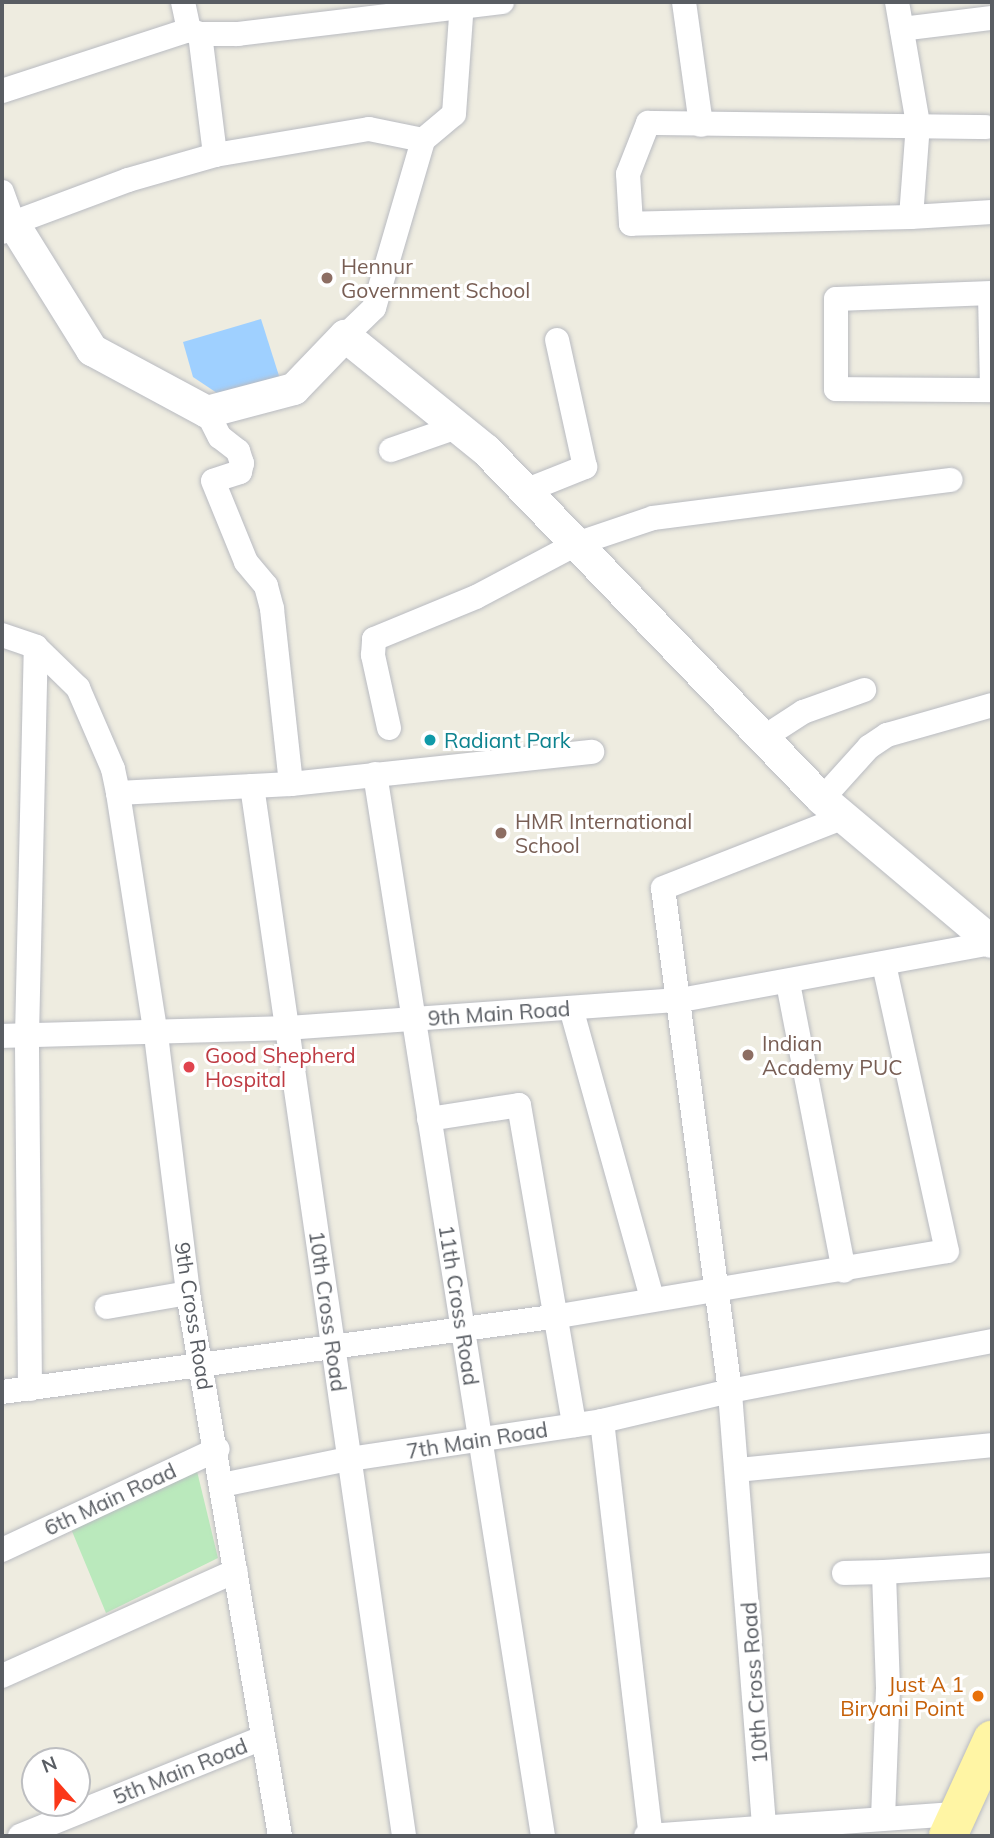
<!DOCTYPE html>
<style>
body{margin:0}
#map{position:relative;width:994px;height:1838px;overflow:hidden;background:#eeece0;font-family:Mulish,sans-serif}
div>[style]{position:absolute}
.green>*{inset:0;background:#bae9bc}
.water>*{inset:0;background:#9fd0ff}
.roads{filter:drop-shadow(0 0 2px #b9bbc1) drop-shadow(0 0 2px #b9bbc1)}
.minor>*{height:24px;margin:-12px;padding:0 12px;transform-origin:12px;border-radius:12px;background:#fff}
.tertiary>*{height:32px;margin:-16px;padding:0 16px;transform-origin:16px;border-radius:16px;background:#fff}
.primary>*{height:38px;margin:-19px;padding:0 19px;transform-origin:19px;border-radius:19px;background:#fff5a4}
.dots>*{width:19px;height:19px;translate:-50% -50%;box-sizing:border-box;border:4px solid #fff;border-radius:50%}
span{translate:-50% -50%;white-space:nowrap;text-align:center;line-height:1.15;-webkit-text-stroke:6px #fff;paint-order:stroke}
.education-label{font-size:21px;color:#785e54}
.left{translate:0 -50%;text-align:left}
.culture-label{font-size:21px;color:#0d838f}
.street-label{font-size:21px;color:#595d63}
.health-label{font-size:21px;color:#be3a42}
.food-label{font-size:21px;color:#c56008}
.right{translate:-100% -50%;text-align:right}
.frame{position:absolute;inset:0;border:4px solid #595d63;pointer-events:none}
.north{position:absolute;left:21px;top:1747px;width:70px;height:70px;box-sizing:border-box;background:#fff;border:2px solid #bdbec1;border-radius:50%;rotate:339deg;font-size:19px;font-weight:700;line-height:28px;text-align:center;color:#595d63}
.north::after{content:'';display:block;margin:auto;width:24px;height:32px;background:#fb3719;clip-path:polygon(50% 0,100% 100%,50% 72%,0 100%)}
</style>
<div id="map">
<div class="green">
<i style="clip-path:polygon(196px 1467px,218px 1558px,106px 1613px,69px 1524px)"></i>
</div>
<div class="water">
<i style="clip-path:polygon(261px 319px,280px 379px,223px 397px,193px 377px,183px 342px)"></i>
</div>
<div class="roads">
<div class="minor">
<i style="left:183px;top:2px;width:29px;rotate:78deg"></i>
<i style="left:684px;top:2px;width:124px;rotate:82.1deg"></i>
<i style="left:897px;top:2px;width:124px;rotate:80.2deg"></i>
<i style="left:918px;top:124px;width:93px;rotate:94.3deg"></i>
<i style="left:911px;top:217px;width:81px;rotate:-3.5deg"></i>
<i style="left:902px;top:29px;width:91px;rotate:-7deg"></i>
<i style="left:200px;top:34px;width:122px;rotate:82.9deg"></i>
<i style="left:2px;top:91px;width:197px;rotate:-18.1deg"></i>
<i style="left:189px;top:30px;width:12px;rotate:20deg"></i>
<i style="left:200px;top:34px;width:38px"></i>
<i style="left:238px;top:34px;width:266px;rotate:-6.9deg"></i>
<i style="left:2px;top:192px;width:33px;rotate:70deg"></i>
<i style="left:13px;top:223px;width:123px;rotate:-20.5deg"></i>
<i style="left:128px;top:180px;width:91px;rotate:-16deg"></i>
<i style="left:215px;top:155px;width:156px;rotate:-9.6deg"></i>
<i style="left:369px;top:129px;width:55px;rotate:11.5deg"></i>
<i style="left:911px;top:217px;width:280px;rotate:178.6deg"></i>
<i style="left:631px;top:224px;width:50px;rotate:-93.4deg"></i>
<i style="left:628px;top:174px;width:55px;rotate:-68.6deg"></i>
<i style="left:648px;top:123px;width:338px;rotate:0.7deg"></i>
<i style="left:992px;top:293px;width:156px;rotate:177.8deg"></i>
<i style="left:836px;top:299px;width:90px;rotate:90deg"></i>
<i style="left:836px;top:389px;width:156px;rotate:0.4deg"></i>
<i style="left:990px;top:294px;width:93px;rotate:88.8deg"></i>
<i style="left:345px;top:336px;width:40px;rotate:-44deg"></i>
<i style="left:374px;top:308px;width:175px;rotate:-73.7deg"></i>
<i style="left:423px;top:140px;width:40px;rotate:-40deg"></i>
<i style="left:454px;top:114px;width:112px;rotate:-85.9deg"></i>
<i style="left:207px;top:412px;width:28px;rotate:63deg"></i>
<i style="left:220px;top:437px;width:23px;rotate:38deg"></i>
<i style="left:238px;top:451px;width:13px;rotate:72deg"></i>
<i style="left:242px;top:463px;width:9px;rotate:103deg"></i>
<i style="left:240px;top:472px;width:28px;rotate:162deg"></i>
<i style="left:213px;top:481px;width:87px;rotate:67.8deg"></i>
<i style="left:246px;top:562px;width:31px;rotate:50deg"></i>
<i style="left:266px;top:586px;width:24px;rotate:75deg"></i>
<i style="left:272px;top:609px;width:176px;rotate:83.8deg"></i>
<i style="left:391px;top:450px;width:70px;rotate:-19.2deg"></i>
<i style="left:525px;top:491px;width:65px;rotate:-21.8deg"></i>
<i style="left:585px;top:467px;width:130px;rotate:-102.4deg"></i>
<i style="left:2px;top:635px;width:36px;rotate:19deg"></i>
<i style="left:36px;top:647px;width:59px;rotate:44.3deg"></i>
<i style="left:78px;top:688px;width:88px;rotate:66.6deg"></i>
<i style="left:113px;top:769px;width:25px;rotate:78deg"></i>
<i style="left:118px;top:793px;width:173px;rotate:-3deg"></i>
<i style="left:291px;top:784px;width:303px;rotate:-6.1deg"></i>
<i style="left:389px;top:728px;width:75px;rotate:-102.4deg"></i>
<i style="left:373px;top:655px;width:16px;rotate:-86deg"></i>
<i style="left:374px;top:639px;width:110px;rotate:-22.4deg"></i>
<i style="left:476px;top:597px;width:113px;rotate:-27.9deg"></i>
<i style="left:576px;top:544px;width:81px;rotate:-18.7deg"></i>
<i style="left:653px;top:518px;width:300px;rotate:-7.3deg"></i>
<i style="left:763px;top:738px;width:48px;rotate:-33deg"></i>
<i style="left:803px;top:712px;width:65px;rotate:-19.8deg"></i>
<i style="left:375px;top:774px;width:1075px;rotate:81.01deg"></i>
<i style="left:252px;top:786px;width:1061px;rotate:81.76deg"></i>
<i style="left:118px;top:793px;width:245px;rotate:81.1deg"></i>
<i style="left:156px;top:1035px;width:260px;rotate:82.9deg"></i>
<i style="left:188px;top:1293px;width:551px;rotate:80.38deg"></i>
<i style="left:822px;top:799px;width:70px;rotate:-47.9deg"></i>
<i style="left:869px;top:747px;width:22px;rotate:-34deg"></i>
<i style="left:887px;top:735px;width:109px;rotate:-15.9deg"></i>
<i style="left:788px;top:983px;width:293px;rotate:79deg"></i>
<i style="left:571px;top:1008px;width:302px;rotate:74.4deg"></i>
<i style="left:2px;top:1036px;width:285px;rotate:-1.6deg"></i>
<i style="left:287px;top:1028px;width:395px;rotate:-4.1deg"></i>
<i style="left:681px;top:1000px;width:316px;rotate:-10.4deg"></i>
<i style="left:429px;top:1119px;width:91px;rotate:-8.8deg"></i>
<i style="left:519px;top:1105px;width:325px;rotate:80.2deg"></i>
<i style="left:107px;top:1307px;width:82px;rotate:-9.8deg"></i>
<i style="left:30px;top:1389px;width:353px;rotate:-90.5deg"></i>
<i style="left:27px;top:1036px;width:389px;rotate:-88.7deg"></i>
<i style="left:2px;top:1392px;width:562px;rotate:-7.77deg"></i>
<i style="left:559px;top:1316px;width:393px;rotate:-9.5deg"></i>
<i style="left:947px;top:1251px;width:294px;rotate:-102.4deg"></i>
<i style="left:602px;top:1421px;width:418px;rotate:83.3deg"></i>
<i style="left:738px;top:1470px;width:255px;rotate:-5.6deg"></i>
<i style="left:222px;top:1485px;width:130px;rotate:-11.6deg"></i>
<i style="left:349px;top:1459px;width:256px;rotate:-8.5deg"></i>
<i style="left:602px;top:1421px;width:131px;rotate:-13.2deg"></i>
<i style="left:730px;top:1391px;width:267px;rotate:-10.8deg"></i>
<i style="left:2px;top:1550px;width:238px;rotate:-25.1deg"></i>
<i style="left:844px;top:1573px;width:40px;rotate:-1.4deg"></i>
<i style="left:2px;top:1676px;width:256px;rotate:-24.2deg"></i>
<i style="left:883px;top:1818px;width:130px;rotate:-87.8deg"></i>
<i style="left:888px;top:1688px;width:116px;rotate:-92deg"></i>
<i style="left:884px;top:1572px;width:108px;rotate:-3.7deg"></i>
<i style="left:764px;top:1825px;width:435px;rotate:-94.5deg"></i>
<i style="left:730px;top:1391px;width:507px;rotate:-97.59deg"></i>
<i style="left:663px;top:888px;width:194px;rotate:-21.4deg"></i>
<i style="left:20px;top:1836px;width:261px;rotate:-22deg"></i>
<i style="left:646px;top:1836px;width:311px;rotate:-4.1deg"></i>
</div>
<div class="tertiary">
<i style="left:2px;top:228px;width:12px;rotate:-24deg"></i>
<i style="left:13px;top:223px;width:150px;rotate:58.1deg"></i>
<i style="left:92px;top:350px;width:131px;rotate:28.3deg"></i>
<i style="left:207px;top:412px;width:90px;rotate:-14.8deg"></i>
<i style="left:294px;top:389px;width:74px;rotate:-46.1deg"></i>
<i style="left:345px;top:336px;width:181px;rotate:39deg"></i>
<i style="left:486px;top:450px;width:484px;rotate:46.1deg"></i>
<i style="left:822px;top:799px;width:222px;rotate:40.1deg"></i>
</div>
<div class="primary">
<i style="left:948px;top:1836px;width:106px;rotate:-65.4deg"></i>
</div>
</div>
<div class="dots">
<i style="left:327px;top:278px;background:#8d6e63"></i>
<i style="left:430px;top:740px;background:#0f9aa8"></i>
<i style="left:501px;top:833px;background:#8d6e63"></i>
<i style="left:748px;top:1055px;background:#8d6e63"></i>
<i style="left:189px;top:1067px;background:#e0444e"></i>
<i style="left:978px;top:1696px;background:#e8710a"></i>
</div>
<div class="education-label">
<span class="left" style="left:341px;top:278px">Hennur<br>Government School</span>
<span class="left" style="left:515px;top:833px">HMR International<br>School</span>
<span class="left" style="left:762px;top:1055px">Indian<br>Academy PUC</span>
</div>
<div class="culture-label">
<span class="left" style="left:444px;top:740px">Radiant Park</span>
</div>
<div class="street-label">
<span style="left:499px;top:1013px;rotate:-4deg">9th Main Road</span>
<span style="left:459px;top:1305px;rotate:81deg">11th Cross Road</span>
<span style="left:328px;top:1311px;rotate:82deg">10th Cross Road</span>
<span style="left:194px;top:1316px;rotate:81deg">9th Cross Road</span>
<span style="left:477px;top:1440px;rotate:-9deg">7th Main Road</span>
<span style="left:110px;top:1499px;rotate:-25deg">6th Main Road</span>
<span style="left:754px;top:1683px;rotate:-94deg">10th Cross Road</span>
<span style="left:180px;top:1771px;rotate:-22deg">5th Main Road</span>
</div>
<div class="health-label">
<span class="left" style="left:205px;top:1067px">Good Shepherd<br>Hospital</span>
</div>
<div class="food-label">
<span class="right" style="left:964px;top:1696px">Just A 1<br>Biryani Point</span>
</div>
<div class="frame"></div>
<div class="north">N</div>
</div>
